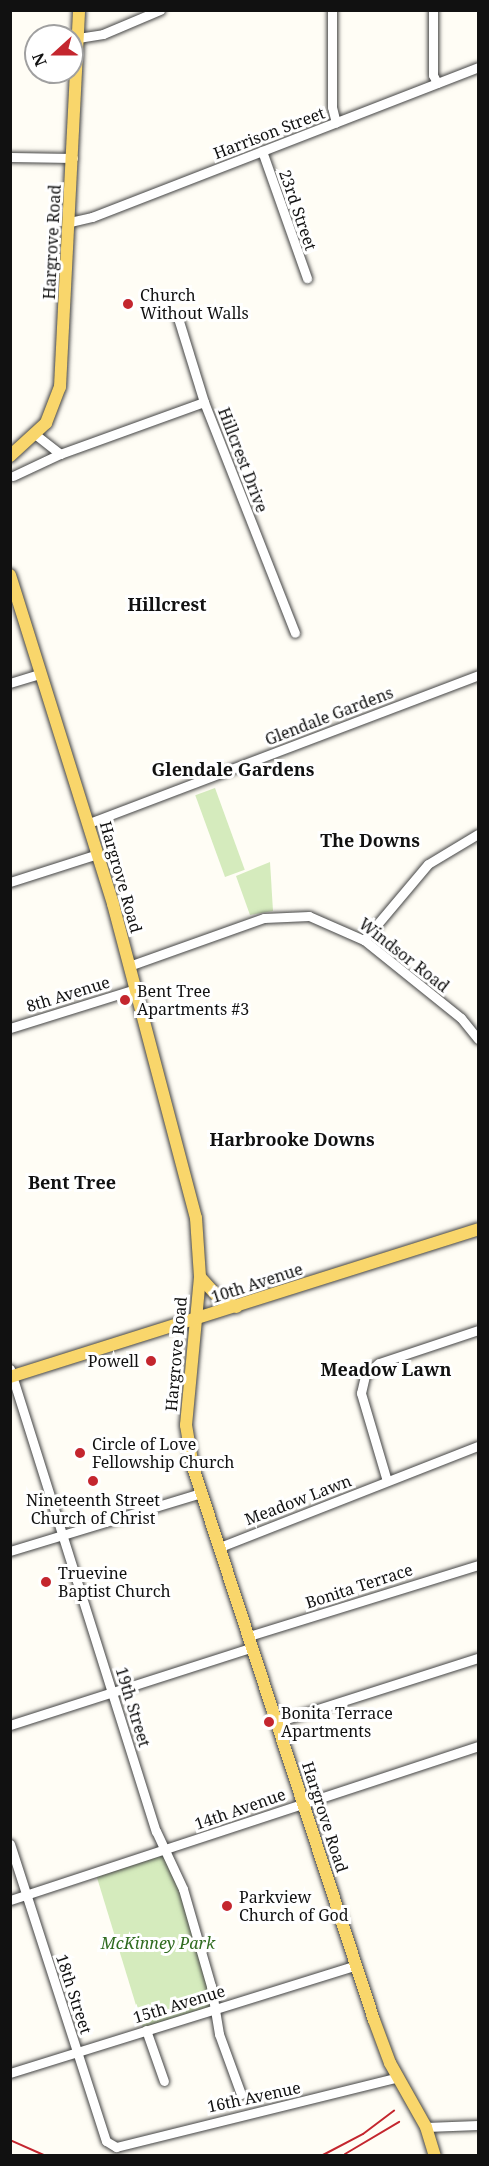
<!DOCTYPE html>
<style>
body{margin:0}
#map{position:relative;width:489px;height:2166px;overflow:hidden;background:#fffdf5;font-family:"Noto Serif",serif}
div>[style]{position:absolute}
.green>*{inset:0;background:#d5ebbd;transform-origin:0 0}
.roads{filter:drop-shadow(0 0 2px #444) drop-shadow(0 0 2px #444)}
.minor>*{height:9px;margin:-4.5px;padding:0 4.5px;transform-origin:4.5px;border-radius:4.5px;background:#fff}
.major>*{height:12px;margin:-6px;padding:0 6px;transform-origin:6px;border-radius:6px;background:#f9d66b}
.rail>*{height:2px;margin:-1px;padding:0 1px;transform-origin:1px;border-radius:1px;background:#c4262e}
.dots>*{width:16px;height:16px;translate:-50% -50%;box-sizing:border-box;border:3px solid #fff;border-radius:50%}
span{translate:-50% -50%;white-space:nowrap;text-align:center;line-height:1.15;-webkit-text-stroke:6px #fff;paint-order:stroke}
.street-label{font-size:16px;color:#111}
.poi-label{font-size:16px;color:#111}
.left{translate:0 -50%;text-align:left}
.right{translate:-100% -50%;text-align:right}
.park-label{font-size:16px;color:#2f6b1f;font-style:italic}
.neighbourhood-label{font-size:18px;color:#111;font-weight:700}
.frame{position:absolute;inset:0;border:12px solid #111;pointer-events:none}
.north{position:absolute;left:24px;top:24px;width:60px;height:60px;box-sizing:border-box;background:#fff;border:2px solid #a0a0a0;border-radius:50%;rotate:249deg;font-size:16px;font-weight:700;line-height:24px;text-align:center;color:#111}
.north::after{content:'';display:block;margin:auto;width:21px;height:27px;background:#c4262e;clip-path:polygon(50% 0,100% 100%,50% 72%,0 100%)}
</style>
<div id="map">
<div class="green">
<i style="left:215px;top:788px;width:87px;height:21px;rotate:70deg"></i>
<i style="clip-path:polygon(270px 862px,273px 911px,250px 915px,236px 876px)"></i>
<i style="left:167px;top:1850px;width:166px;height:75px;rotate:73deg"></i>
</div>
<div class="roads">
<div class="minor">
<i style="left:332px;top:10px;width:97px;rotate:90deg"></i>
<i style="left:332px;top:107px;width:16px;rotate:76deg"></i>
<i style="left:433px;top:10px;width:65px;rotate:90deg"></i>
<i style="left:433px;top:75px;width:9px;rotate:63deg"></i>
<i style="left:78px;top:38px;width:25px;rotate:-9deg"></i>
<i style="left:103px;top:34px;width:62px;rotate:-22.8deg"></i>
<i style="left:262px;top:151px;width:135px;rotate:70.5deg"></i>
<i style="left:10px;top:157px;width:63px;rotate:0.9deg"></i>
<i style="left:70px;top:222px;width:23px;rotate:-13deg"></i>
<i style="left:92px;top:217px;width:414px;rotate:-21.2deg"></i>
<i style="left:178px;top:318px;width:88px;rotate:72.8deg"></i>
<i style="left:204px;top:402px;width:248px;rotate:68.5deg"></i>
<i style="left:36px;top:435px;width:31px;rotate:38deg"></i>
<i style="left:60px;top:454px;width:153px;rotate:-19.9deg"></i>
<i style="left:13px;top:476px;width:52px;rotate:-25.1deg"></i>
<i style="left:10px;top:683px;width:30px;rotate:-17deg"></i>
<i style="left:89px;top:823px;width:416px;rotate:-20.8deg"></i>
<i style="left:10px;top:882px;width:92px;rotate:-17.7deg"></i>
<i style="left:364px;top:940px;width:99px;rotate:-49.9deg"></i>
<i style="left:428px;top:864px;width:58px;rotate:-31deg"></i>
<i style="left:129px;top:966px;width:143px;rotate:-19.6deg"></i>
<i style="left:264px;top:918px;width:45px;rotate:-2.5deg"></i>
<i style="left:309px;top:916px;width:60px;rotate:23.6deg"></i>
<i style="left:364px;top:940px;width:124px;rotate:38.8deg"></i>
<i style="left:461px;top:1018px;width:27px;rotate:51deg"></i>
<i style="left:10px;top:1028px;width:131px;rotate:-17.3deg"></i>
<i style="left:10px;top:1369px;width:485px;rotate:72.5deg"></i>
<i style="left:156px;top:1831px;width:64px;rotate:65deg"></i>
<i style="left:183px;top:1889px;width:101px;rotate:73.9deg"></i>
<i style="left:211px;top:1986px;width:49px;rotate:80.5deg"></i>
<i style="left:219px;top:2034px;width:64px;rotate:69.9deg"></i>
<i style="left:387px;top:1481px;width:92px;rotate:-106.5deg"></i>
<i style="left:361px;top:1393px;width:18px;rotate:-77deg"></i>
<i style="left:365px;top:1375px;width:18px;rotate:-41deg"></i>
<i style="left:379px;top:1363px;width:104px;rotate:-18.4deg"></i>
<i style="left:220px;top:1547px;width:277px;rotate:-21.4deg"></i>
<i style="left:10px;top:1551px;width:200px;rotate:-16.9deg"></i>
<i style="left:249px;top:1636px;width:240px;rotate:-17.2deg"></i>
<i style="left:277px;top:1722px;width:211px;rotate:-17.7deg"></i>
<i style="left:10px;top:1725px;width:255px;rotate:-17.8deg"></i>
<i style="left:10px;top:1844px;width:312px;rotate:72.1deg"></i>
<i style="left:106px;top:2141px;width:12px;rotate:31deg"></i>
<i style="left:116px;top:2147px;width:291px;rotate:-13.9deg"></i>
<i style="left:10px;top:1900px;width:493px;rotate:-18.2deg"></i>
<i style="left:146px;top:2030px;width:54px;rotate:70.6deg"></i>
<i style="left:10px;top:2073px;width:362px;rotate:-17.3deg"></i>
<i style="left:426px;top:2127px;width:52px;rotate:-2.2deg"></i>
</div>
<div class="major">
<i style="left:10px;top:456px;width:49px;rotate:-42.5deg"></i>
<i style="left:46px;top:423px;width:39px;rotate:-69deg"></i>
<i style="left:60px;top:387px;width:377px;rotate:-87.1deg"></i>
<i style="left:10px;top:575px;width:345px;rotate:72.6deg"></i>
<i style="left:113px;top:904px;width:325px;rotate:75.2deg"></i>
<i style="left:196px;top:1218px;width:59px;rotate:86.1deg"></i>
<i style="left:200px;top:1277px;width:149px;rotate:95.4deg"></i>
<i style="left:186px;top:1425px;width:43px;rotate:80.5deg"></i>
<i style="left:193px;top:1467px;width:582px;rotate:71.88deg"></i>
<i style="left:374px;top:2020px;width:46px;rotate:69.6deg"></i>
<i style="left:390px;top:2063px;width:73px;rotate:60.6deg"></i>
<i style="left:426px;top:2127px;width:30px;rotate:73deg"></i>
<i style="left:200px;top:1277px;width:27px;rotate:48deg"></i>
<i style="left:218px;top:1297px;width:21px;rotate:28deg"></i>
<i style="left:10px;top:1377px;width:491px;rotate:-17.5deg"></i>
</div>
</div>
<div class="rail">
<i style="left:10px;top:2140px;width:39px;rotate:24deg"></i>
<i style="left:345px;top:2154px;width:63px;rotate:-30.7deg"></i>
<i style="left:321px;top:2156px;width:47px;rotate:-27.6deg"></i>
<i style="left:363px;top:2134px;width:39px;rotate:-37deg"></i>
</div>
<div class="dots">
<i style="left:128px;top:304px;background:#c4262e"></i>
<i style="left:125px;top:1000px;background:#c4262e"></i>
<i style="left:151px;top:1361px;background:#c4262e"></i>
<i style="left:80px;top:1453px;background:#c4262e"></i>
<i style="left:93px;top:1481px;background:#c4262e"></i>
<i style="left:46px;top:1582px;background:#c4262e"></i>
<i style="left:269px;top:1722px;background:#c4262e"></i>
<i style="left:227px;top:1906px;background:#c4262e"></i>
</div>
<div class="street-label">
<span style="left:269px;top:133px;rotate:-21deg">Harrison Street</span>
<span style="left:298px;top:210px;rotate:71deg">23rd Street</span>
<span style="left:52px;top:242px;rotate:-87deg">Hargrove Road</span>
<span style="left:243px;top:460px;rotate:69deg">Hillcrest Drive</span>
<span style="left:329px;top:716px;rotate:-21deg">Glendale Gardens</span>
<span style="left:121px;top:877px;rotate:74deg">Hargrove Road</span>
<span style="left:404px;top:955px;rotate:38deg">Windsor Road</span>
<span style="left:68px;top:994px;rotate:-17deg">8th Avenue</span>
<span style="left:257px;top:1283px;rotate:-18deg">10th Avenue</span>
<span style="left:176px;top:1354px;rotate:-85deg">Hargrove Road</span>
<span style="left:298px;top:1500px;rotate:-21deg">Meadow Lawn</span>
<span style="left:359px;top:1586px;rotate:-18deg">Bonita Terrace</span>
<span style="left:133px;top:1707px;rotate:73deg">19th Street</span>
<span style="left:240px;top:1809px;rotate:-19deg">14th Avenue</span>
<span style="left:325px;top:1817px;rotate:72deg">Hargrove Road</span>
<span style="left:74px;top:1994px;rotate:72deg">18th Street</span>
<span style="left:179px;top:2004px;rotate:-17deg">15th Avenue</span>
<span style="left:254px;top:2097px;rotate:-12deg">16th Avenue</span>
</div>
<div class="poi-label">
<span class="left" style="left:140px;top:304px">Church<br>Without Walls</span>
<span class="left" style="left:137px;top:1000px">Bent Tree<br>Apartments #3</span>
<span class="right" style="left:139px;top:1361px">Powell</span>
<span class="left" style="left:92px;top:1453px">Circle of Love<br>Fellowship Church</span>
<span style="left:93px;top:1509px">Nineteenth Street<br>Church of Christ</span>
<span class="left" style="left:58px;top:1582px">Truevine<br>Baptist Church</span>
<span class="left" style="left:281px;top:1722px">Bonita Terrace<br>Apartments</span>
<span class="left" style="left:239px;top:1906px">Parkview<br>Church of God</span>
</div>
<div class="park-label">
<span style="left:158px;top:1943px">McKinney Park</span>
</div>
<div class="neighbourhood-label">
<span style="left:167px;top:604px">Hillcrest</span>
<span style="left:233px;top:769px">Glendale Gardens</span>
<span style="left:370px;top:840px">The Downs</span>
<span style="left:292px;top:1139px">Harbrooke Downs</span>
<span style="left:72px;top:1182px">Bent Tree</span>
<span style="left:386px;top:1369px">Meadow Lawn</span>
</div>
<div class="frame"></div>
<div class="north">N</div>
</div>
